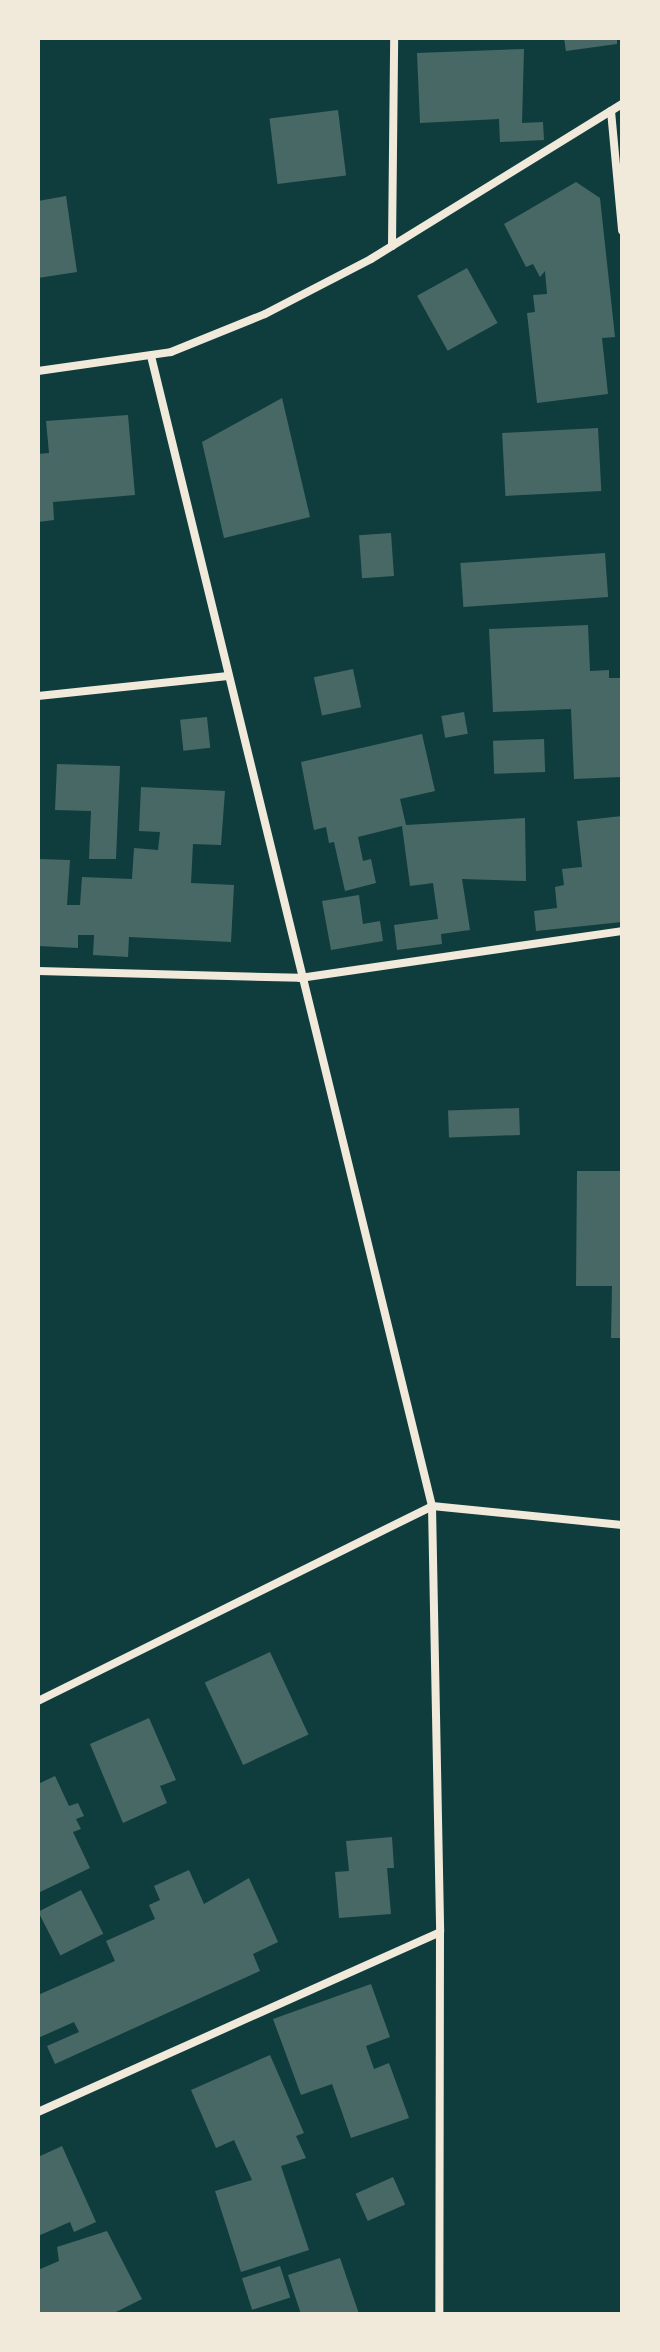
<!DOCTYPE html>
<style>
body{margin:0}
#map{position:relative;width:660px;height:2352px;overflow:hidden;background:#0f3d3e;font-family:"Noto Serif",serif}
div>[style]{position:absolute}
.building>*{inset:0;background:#486865;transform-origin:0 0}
.minor>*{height:8px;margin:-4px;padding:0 4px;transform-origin:4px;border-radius:4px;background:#f1e9da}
span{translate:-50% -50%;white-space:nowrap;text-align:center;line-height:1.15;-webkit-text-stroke:8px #f1e9da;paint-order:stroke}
.frame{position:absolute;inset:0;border:40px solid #f1e9da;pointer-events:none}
</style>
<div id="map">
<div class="building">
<i style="clip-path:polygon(564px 38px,617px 38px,617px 44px,566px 51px)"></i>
<i style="clip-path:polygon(524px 49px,522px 123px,543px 122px,544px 140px,500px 142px,499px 119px,420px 123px,417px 53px)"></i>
<i style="left:338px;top:110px;width:66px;height:69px;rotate:83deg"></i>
<i style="clip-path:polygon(576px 182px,600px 198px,615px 337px,602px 338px,608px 394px,537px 403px,527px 313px,535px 312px,533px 295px,547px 294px,545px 271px,540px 277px,533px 264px,526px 267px,504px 224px)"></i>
<i style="clip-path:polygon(66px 196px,77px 272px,38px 278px,38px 201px)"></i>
<i style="left:467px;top:268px;width:63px;height:57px;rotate:61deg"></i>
<i style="clip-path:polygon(282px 398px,310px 517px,224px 538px,202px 442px)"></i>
<i style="clip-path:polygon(128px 415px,135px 495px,53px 502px,54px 520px,38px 522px,38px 454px,49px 453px,46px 421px)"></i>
<i style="left:598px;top:428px;width:63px;height:96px;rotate:87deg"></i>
<i style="left:391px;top:533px;width:43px;height:32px;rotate:86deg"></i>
<i style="left:605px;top:553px;width:44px;height:145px;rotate:86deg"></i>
<i style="clip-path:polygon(588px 625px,590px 671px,609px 670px,609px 678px,622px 678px,622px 777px,574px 779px,571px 709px,493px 712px,489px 629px)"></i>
<i style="left:353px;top:669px;width:39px;height:40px;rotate:78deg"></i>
<i style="left:464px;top:712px;width:22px;height:23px;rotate:80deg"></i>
<i style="left:207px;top:717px;width:31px;height:27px;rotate:84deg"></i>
<i style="clip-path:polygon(422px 734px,435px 791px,400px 799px,406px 825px,525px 818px,526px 881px,462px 879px,470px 930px,441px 934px,442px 944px,397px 950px,394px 925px,438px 919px,433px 883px,410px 886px,402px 826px,358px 837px,363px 861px,371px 859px,376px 883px,345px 891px,334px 842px,329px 843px,326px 827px,314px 830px,301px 762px)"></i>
<i style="left:544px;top:739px;width:33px;height:51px;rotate:88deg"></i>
<i style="clip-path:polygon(57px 764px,120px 766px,116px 859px,89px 859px,91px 811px,55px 810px)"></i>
<i style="clip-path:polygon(141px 787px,225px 791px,221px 845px,193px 844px,191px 883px,234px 885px,231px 942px,129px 937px,128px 957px,93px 955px,94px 935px,78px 935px,78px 948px,38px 946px,38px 859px,70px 860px,67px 905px,80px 905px,82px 877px,132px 879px,134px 848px,158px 850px,160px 832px,139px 831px)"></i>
<i style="clip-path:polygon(622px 816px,622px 922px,536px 931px,534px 911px,557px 908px,555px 887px,564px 885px,562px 869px,582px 867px,577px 821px)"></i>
<i style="clip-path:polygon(359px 895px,363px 924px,380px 921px,383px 941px,331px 950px,322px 901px)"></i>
<i style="left:519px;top:1108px;width:27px;height:71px;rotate:88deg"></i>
<i style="clip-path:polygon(577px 1171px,622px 1171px,622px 1338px,611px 1338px,612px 1286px,576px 1286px)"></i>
<i style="left:270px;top:1652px;width:91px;height:72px;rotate:65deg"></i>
<i style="clip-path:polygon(149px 1718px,176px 1780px,160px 1786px,167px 1803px,123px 1823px,90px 1744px)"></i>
<i style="clip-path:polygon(55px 1776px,69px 1806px,78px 1803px,84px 1816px,76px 1819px,81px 1829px,73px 1832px,90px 1868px,38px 1893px,38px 1784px)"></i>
<i style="clip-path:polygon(392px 1837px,394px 1868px,387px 1868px,391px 1914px,339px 1918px,335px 1872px,349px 1871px,346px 1841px)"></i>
<i style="clip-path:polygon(189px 1870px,204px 1904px,249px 1878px,278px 1942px,253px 1954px,260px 1971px,55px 2064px,47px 2046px,79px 2032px,74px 2022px,38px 2038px,38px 1995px,115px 1961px,106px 1941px,155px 1919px,149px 1905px,160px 1900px,154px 1886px)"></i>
<i style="left:81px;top:1890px;width:49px;height:48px;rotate:63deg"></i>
<i style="clip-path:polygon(371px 1984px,390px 2037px,366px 2046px,374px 2069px,389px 2063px,409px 2118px,351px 2138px,332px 2084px,301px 2095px,273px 2019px)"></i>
<i style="clip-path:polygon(270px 2055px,304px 2133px,296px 2136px,306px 2158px,281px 2166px,309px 2250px,241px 2272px,215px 2191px,252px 2180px,234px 2140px,216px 2148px,191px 2090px)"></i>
<i style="clip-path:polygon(62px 2146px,96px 2222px,74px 2232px,70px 2222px,38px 2236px,38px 2157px)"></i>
<i style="left:393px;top:2177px;width:30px;height:41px;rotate:66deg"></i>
<i style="clip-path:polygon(107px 2231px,142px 2299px,112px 2314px,38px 2314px,38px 2270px,59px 2261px,57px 2247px)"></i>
<i style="clip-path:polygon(340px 2258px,359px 2314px,301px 2314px,288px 2275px)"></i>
<i style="left:280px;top:2266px;width:33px;height:40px;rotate:72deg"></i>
</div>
<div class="minor">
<i style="left:611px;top:111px;width:120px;rotate:84.7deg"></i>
<i style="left:392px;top:246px;width:208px;rotate:-89.4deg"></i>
<i style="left:151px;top:356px;width:1184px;rotate:76.27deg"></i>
<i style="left:432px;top:1506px;width:426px;rotate:88.9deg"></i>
<i style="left:440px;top:1932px;width:382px;rotate:90.1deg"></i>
<i style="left:38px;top:371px;width:134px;rotate:-8.1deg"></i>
<i style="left:171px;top:352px;width:101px;rotate:-22deg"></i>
<i style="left:265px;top:314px;width:119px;rotate:-27.4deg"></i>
<i style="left:371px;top:259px;width:295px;rotate:-31.7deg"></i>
<i style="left:38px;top:696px;width:191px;rotate:-6deg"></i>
<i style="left:38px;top:971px;width:262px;rotate:1.5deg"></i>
<i style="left:300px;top:978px;width:325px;rotate:-8.3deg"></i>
<i style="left:38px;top:1701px;width:440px;rotate:-26.3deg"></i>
<i style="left:432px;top:1506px;width:191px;rotate:5.7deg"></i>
<i style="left:38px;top:2112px;width:440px;rotate:-24.1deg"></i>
</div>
<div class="frame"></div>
</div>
